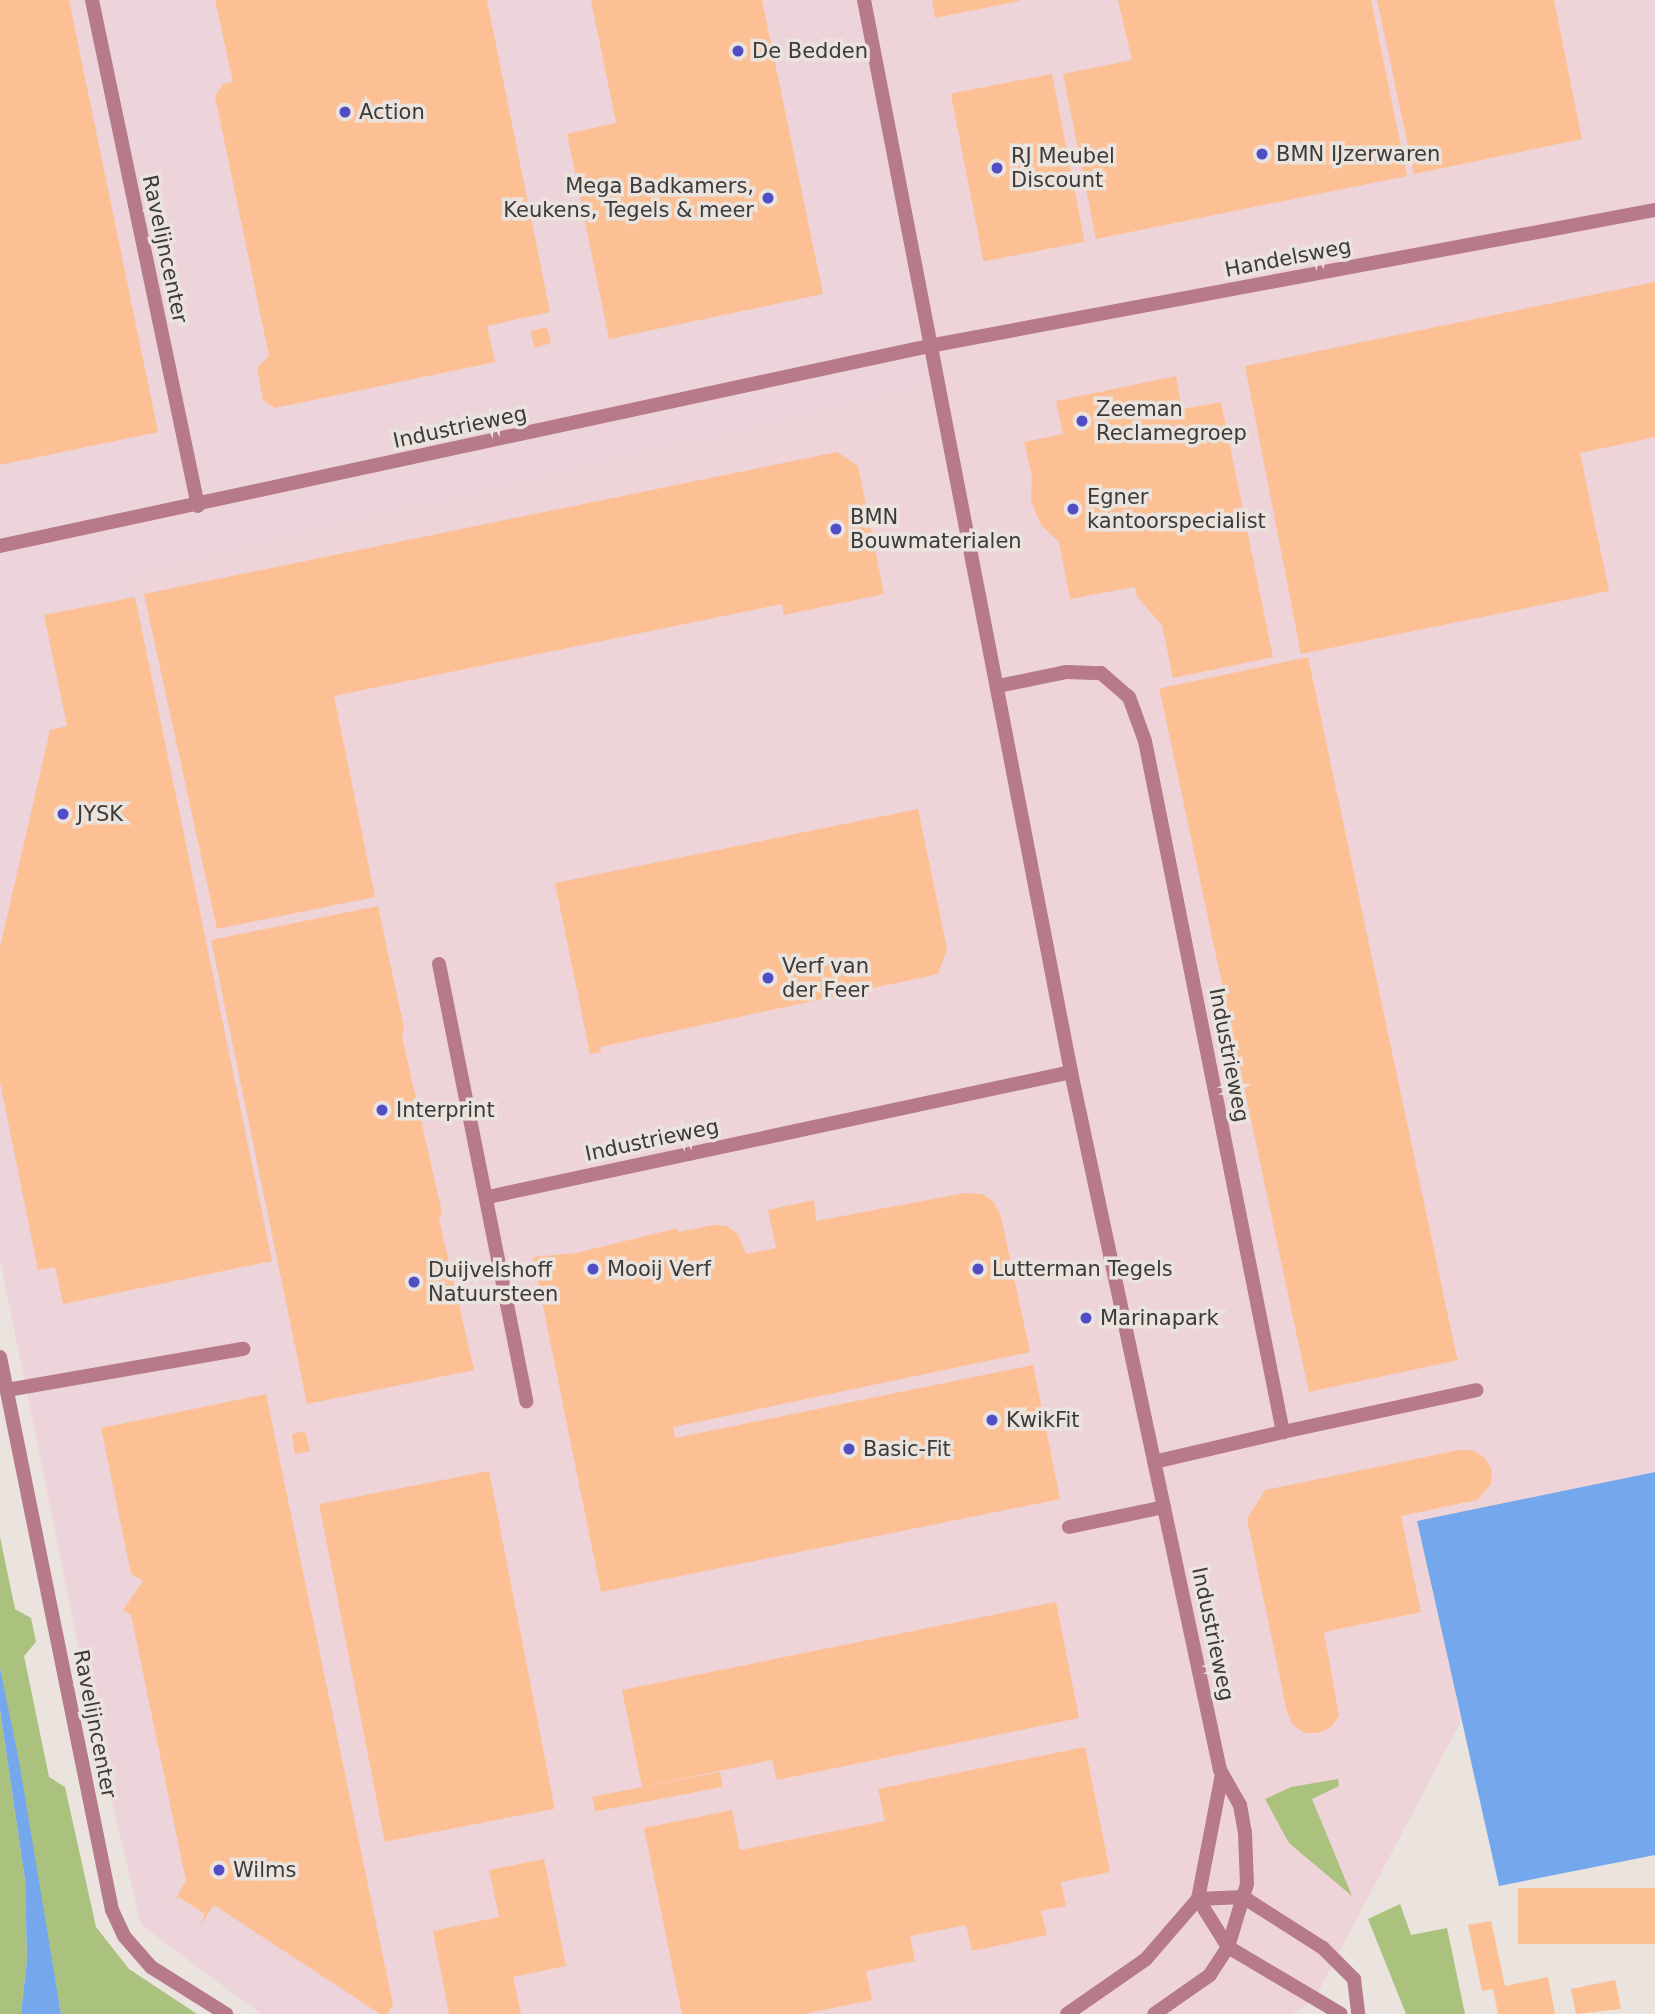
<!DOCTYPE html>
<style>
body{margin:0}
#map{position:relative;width:1655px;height:2014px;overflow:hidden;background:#eae3de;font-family:"DejaVu Sans",sans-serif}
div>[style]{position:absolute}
.commercial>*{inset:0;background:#edd3da}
.industrial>*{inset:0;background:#eed3d8}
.green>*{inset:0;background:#abc17e}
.water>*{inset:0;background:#75a7ec}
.building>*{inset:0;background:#fdc094;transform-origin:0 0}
.service>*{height:14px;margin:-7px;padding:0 7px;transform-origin:7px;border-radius:7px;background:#b77a8a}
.minor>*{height:14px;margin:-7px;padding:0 7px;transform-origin:7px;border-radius:7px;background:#b77a8a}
.dots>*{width:19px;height:19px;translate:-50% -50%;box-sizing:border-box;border:4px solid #eae3de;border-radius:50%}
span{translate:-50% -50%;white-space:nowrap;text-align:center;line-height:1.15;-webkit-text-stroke:7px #eae3de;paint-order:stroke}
.poi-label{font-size:21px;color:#3d3a38}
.left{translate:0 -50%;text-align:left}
.right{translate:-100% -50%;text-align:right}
.street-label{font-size:21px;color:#3d3a38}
</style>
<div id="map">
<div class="commercial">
<i style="clip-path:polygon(0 0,868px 0,957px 381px,138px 575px,295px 1366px,274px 1376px,406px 2014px,261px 2014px,141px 1925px,96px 1732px,0 1260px)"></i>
</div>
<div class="industrial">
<i style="clip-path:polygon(868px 0,1655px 0,1655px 1472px,1417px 1522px,1461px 1721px,1314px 2000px,1292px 2014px,406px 2014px,274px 1376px,295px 1366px,138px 575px,957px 381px)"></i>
</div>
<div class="green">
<i style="clip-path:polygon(0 1537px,15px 1609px,31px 1618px,36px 1642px,24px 1656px,49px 1777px,65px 1787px,96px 1927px,129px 1969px,197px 2014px,61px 2014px,0 1668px)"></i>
<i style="clip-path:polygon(0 1710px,25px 1880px,27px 1960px,21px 2014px,0 2014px)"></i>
<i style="clip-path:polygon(1338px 1779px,1339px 1786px,1312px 1799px,1352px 1896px,1289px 1843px,1265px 1799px,1291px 1787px)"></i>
<i style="clip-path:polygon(1400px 1904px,1411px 1935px,1447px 1928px,1465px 2014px,1406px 2014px,1368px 1919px)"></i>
</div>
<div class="water">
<i style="clip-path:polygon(1655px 1472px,1655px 1855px,1499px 1886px,1417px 1521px)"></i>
<i style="clip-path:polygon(0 1668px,19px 1761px,61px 2014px,21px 2014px,27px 1960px,25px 1880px,0 1710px)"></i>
</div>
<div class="building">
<i style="clip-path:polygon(0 0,69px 0,158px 432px,0 465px)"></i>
<i style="clip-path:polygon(215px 0,487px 0,550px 312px,487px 326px,495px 362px,275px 408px,263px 400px,257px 368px,269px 356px,215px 96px,223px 84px,233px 82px)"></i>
<i style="clip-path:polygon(591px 0,762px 0,823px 294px,609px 339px,567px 134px,616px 123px)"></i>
<i style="clip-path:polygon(932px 0,1019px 0,1019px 1px,935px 18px)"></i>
<i style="clip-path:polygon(1118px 0,1371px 0,1407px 176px,1096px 239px,1063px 74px,1132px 60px)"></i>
<i style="clip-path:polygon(1377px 0,1554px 0,1582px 139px,1414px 174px)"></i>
<i style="left:1052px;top:74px;width:171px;height:103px;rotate:79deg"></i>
<i style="clip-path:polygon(1655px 282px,1655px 437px,1580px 453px,1609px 591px,1301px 654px,1245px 366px)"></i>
<i style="left:547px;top:327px;width:17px;height:17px;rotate:77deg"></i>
<i style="clip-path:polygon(1176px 376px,1182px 409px,1221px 402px,1273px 657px,1173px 678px,1162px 625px,1137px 597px,1135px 587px,1070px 599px,1059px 542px,1041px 525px,1031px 501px,1032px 476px,1024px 442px,1063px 434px,1056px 401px)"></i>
<i style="clip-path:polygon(837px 452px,858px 466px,884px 594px,784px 615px,782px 604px,334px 696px,375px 897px,217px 929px,144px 594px)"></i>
<i style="clip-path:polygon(135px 597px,272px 1261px,63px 1304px,55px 1267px,38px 1270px,0 1082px,0 947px,50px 730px,67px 726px,44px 615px)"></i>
<i style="left:1308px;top:657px;width:719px;height:152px;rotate:78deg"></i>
<i style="clip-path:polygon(918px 809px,947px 949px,938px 974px,600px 1047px,601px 1052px,590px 1054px,555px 883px)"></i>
<i style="clip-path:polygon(378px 906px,404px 1028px,402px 1037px,442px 1212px,439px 1219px,474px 1370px,307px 1404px,211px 940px)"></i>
<i style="clip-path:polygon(965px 1193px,982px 1194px,994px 1202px,1001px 1217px,1030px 1352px,673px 1427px,675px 1438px,1033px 1365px,1060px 1499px,601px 1592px,533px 1257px,576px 1253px,678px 1228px,678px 1232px,713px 1225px,727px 1226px,738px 1234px,746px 1254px,776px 1248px,768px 1210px,814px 1200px,816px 1221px)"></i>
<i style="clip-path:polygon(266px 1394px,393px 2005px,387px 2014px,380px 2014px,214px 1905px,200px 1926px,205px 1914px,179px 1897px,174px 1901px,186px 1881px,131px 1615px,123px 1610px,143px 1581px,131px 1574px,101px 1428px)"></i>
<i style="clip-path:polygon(305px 1431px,310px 1451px,295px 1454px,292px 1434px)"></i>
<i style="clip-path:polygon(1459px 1450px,1473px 1450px,1485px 1458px,1492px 1470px,1491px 1484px,1477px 1500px,1401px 1516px,1421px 1612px,1324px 1632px,1339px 1716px,1331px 1727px,1318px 1733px,1305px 1733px,1293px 1725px,1287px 1712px,1247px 1519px,1265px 1490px)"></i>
<i style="left:489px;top:1471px;width:344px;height:173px;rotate:79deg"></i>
<i style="clip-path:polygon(1056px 1602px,1079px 1718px,777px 1780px,772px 1760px,642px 1787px,622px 1690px)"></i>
<i style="clip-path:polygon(1085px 1747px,1110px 1872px,1061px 1882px,1066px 1906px,1041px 1911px,1047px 1935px,972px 1951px,966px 1925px,910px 1936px,915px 1961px,866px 1971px,872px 2000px,804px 2014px,682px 2014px,644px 1828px,732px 1810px,740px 1850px,885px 1821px,878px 1789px)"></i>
<i style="left:720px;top:1772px;width:15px;height:130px;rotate:79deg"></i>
<i style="clip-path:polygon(544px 1859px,566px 1966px,513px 1977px,521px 2014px,449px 2014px,433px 1931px,499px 1917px,489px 1870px)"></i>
<i style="left:1655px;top:1888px;width:56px;height:137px;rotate:90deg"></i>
<i style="clip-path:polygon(1491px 1921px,1505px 1986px,1548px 1977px,1555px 2014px,1498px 2014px,1493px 1989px,1482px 1991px,1468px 1925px)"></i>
<i style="clip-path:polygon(1615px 1980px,1621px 2009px,1576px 2014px,1571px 1989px)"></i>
</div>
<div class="service">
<i style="left:998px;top:686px;width:69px;rotate:-11.6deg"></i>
<i style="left:1066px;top:672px;width:35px;rotate:2deg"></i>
<i style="left:1101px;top:673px;width:37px;rotate:41deg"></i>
<i style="left:1129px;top:697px;width:47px;rotate:70deg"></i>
<i style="left:1145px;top:741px;width:705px;rotate:78.71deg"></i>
<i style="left:1283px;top:1432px;width:132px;rotate:166.9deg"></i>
<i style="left:1283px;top:1432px;width:198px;rotate:-12.2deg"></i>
<i style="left:1069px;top:1527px;width:97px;rotate:-11.9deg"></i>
</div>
<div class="minor">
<i style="left:92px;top:0;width:517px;rotate:78.17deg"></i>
<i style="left:864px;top:0;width:1092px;rotate:79.07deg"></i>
<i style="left:1071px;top:1072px;width:714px;rotate:77.95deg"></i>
<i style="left:1220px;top:1770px;width:40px;rotate:60.3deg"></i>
<i style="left:1240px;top:1805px;width:28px;rotate:80deg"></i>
<i style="left:1245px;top:1833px;width:51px;rotate:87.8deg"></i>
<i style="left:1247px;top:1884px;width:66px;rotate:106.8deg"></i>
<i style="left:1228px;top:1947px;width:33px;rotate:123deg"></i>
<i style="left:1210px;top:1975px;width:68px;rotate:145.1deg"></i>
<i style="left:0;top:546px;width:950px;rotate:-12.15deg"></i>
<i style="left:929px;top:346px;width:739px;rotate:-10.61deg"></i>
<i style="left:439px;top:964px;width:446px;rotate:78.7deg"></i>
<i style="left:488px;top:1197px;width:596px;rotate:-12.1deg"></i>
<i style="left:0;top:1357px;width:564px;rotate:78.55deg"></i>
<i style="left:112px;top:1910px;width:29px;rotate:65deg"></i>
<i style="left:124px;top:1936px;width:41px;rotate:48.9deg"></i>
<i style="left:151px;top:1967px;width:89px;rotate:32.1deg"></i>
<i style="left:7px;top:1390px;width:240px;rotate:-9.9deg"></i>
<i style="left:1198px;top:1899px;width:45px;rotate:-2.5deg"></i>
<i style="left:1243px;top:1897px;width:95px;rotate:32.5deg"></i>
<i style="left:1323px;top:1948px;width:44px;rotate:45deg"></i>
<i style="left:1354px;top:1979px;width:35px;rotate:83deg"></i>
<i style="left:1198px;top:1899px;width:57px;rotate:58deg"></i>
<i style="left:1228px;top:1947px;width:131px;rotate:30.7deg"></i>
<i style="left:1067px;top:2014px;width:96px;rotate:-34.8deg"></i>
<i style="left:1146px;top:1959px;width:79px;rotate:-49.1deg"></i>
<i style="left:1198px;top:1899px;width:127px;rotate:-79.1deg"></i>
</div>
<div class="dots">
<i style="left:738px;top:51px;background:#514ec5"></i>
<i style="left:345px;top:112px;background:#514ec5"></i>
<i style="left:1262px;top:154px;background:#514ec5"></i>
<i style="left:997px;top:168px;background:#514ec5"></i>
<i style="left:768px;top:198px;background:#514ec5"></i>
<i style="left:1082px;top:421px;background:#514ec5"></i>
<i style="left:1073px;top:509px;background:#514ec5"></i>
<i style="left:836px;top:529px;background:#514ec5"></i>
<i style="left:63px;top:814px;background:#514ec5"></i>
<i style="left:768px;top:978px;background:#514ec5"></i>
<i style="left:382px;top:1110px;background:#514ec5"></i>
<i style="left:593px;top:1269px;background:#514ec5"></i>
<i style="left:978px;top:1269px;background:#514ec5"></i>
<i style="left:414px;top:1282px;background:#514ec5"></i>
<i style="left:1086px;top:1318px;background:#514ec5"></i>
<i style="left:992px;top:1420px;background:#514ec5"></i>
<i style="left:849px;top:1449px;background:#514ec5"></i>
<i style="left:219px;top:1870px;background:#514ec5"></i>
</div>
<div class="poi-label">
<span class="left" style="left:752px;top:51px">De Bedden</span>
<span class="left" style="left:359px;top:112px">Action</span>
<span class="left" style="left:1276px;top:154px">BMN IJzerwaren</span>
<span class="left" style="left:1011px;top:168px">RJ Meubel<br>Discount</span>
<span class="right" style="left:754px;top:198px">Mega Badkamers,<br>Keukens, Tegels &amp; meer</span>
<span class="left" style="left:1096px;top:421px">Zeeman<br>Reclamegroep</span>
<span class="left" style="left:1087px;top:509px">Egner<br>kantoorspecialist</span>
<span class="left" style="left:850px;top:529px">BMN<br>Bouwmaterialen</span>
<span class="left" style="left:77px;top:814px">JYSK</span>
<span class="left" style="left:782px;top:978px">Verf van<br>der Feer</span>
<span class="left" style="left:396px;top:1110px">Interprint</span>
<span class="left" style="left:607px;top:1269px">Mooij Verf</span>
<span class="left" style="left:992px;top:1269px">Lutterman Tegels</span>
<span class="left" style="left:428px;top:1282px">Duijvelshoff<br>Natuursteen</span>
<span class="left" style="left:1100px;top:1318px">Marinapark</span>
<span class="left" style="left:1006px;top:1420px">KwikFit</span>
<span class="left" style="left:863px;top:1449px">Basic-Fit</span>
<span class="left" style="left:233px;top:1870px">Wilms</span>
</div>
<div class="street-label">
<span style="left:165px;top:249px;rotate:78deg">Ravelijncenter</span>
<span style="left:1288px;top:258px;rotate:-11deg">Handelsweg</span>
<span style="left:460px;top:427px;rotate:-12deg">Industrieweg</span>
<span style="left:1229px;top:1055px;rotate:79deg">Industrieweg</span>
<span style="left:652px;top:1140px;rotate:-12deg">Industrieweg</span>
<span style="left:1213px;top:1634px;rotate:78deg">Industrieweg</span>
<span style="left:95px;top:1724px;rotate:79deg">Ravelijncenter</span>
</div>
</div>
